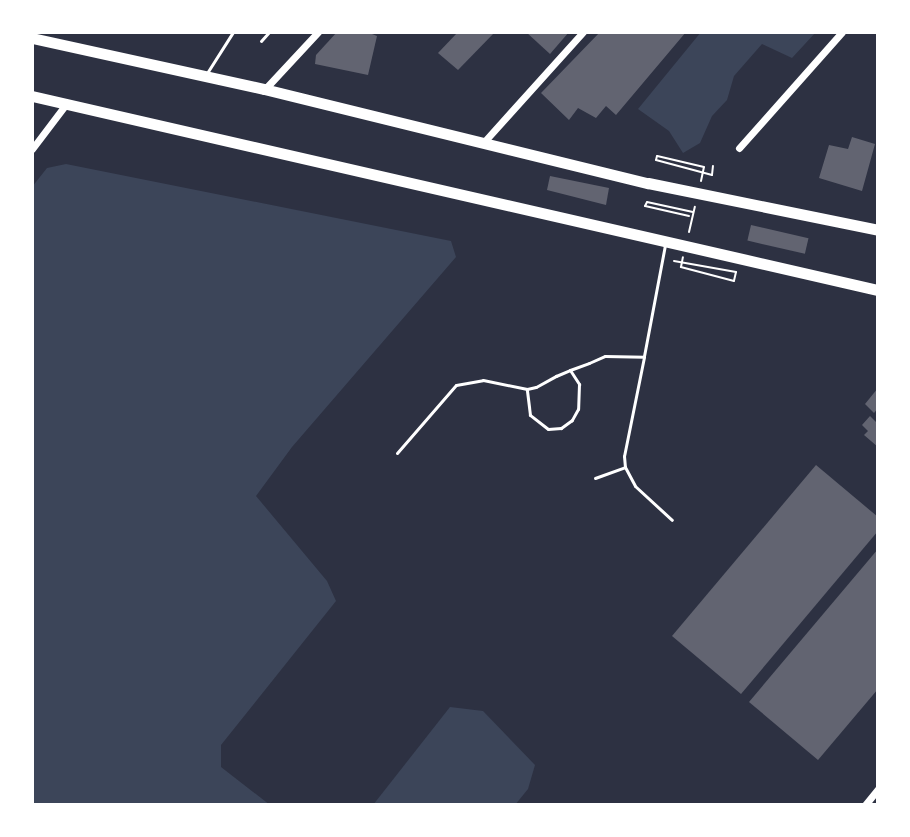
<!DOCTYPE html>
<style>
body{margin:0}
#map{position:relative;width:910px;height:837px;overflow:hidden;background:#2d3142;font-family:"Fira Sans",sans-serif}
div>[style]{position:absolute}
.green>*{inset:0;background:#3c4559}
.building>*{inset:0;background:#626471;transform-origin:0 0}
.path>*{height:2px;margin:-1px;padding:0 1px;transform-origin:1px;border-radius:1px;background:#fff}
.service>*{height:3px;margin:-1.5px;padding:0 1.5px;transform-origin:1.5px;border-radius:1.5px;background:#fff}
.minor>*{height:7px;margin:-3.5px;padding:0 3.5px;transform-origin:3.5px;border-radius:3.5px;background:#fff}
.trunk>*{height:11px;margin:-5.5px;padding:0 5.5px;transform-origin:5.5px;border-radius:5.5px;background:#fff}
span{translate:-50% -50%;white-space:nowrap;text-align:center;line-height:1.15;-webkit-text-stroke:6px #fff;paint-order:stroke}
.frame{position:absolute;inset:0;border:34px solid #fff;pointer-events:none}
</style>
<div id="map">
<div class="green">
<i style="clip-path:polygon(701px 32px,816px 32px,792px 58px,762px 44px,734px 76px,727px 100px,712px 116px,700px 143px,683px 153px,669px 131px,638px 109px)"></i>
<i style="clip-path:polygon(66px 164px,451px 241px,456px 257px,292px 447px,256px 496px,327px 581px,336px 601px,221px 745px,221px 767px,270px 805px,32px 805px,32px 187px,47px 168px)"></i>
<i style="clip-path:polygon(450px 707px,483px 711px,535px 765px,528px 789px,515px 805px,373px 805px)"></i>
</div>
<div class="building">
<i style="clip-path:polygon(337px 32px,367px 32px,377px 36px,368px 75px,315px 64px,316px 55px)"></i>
<i style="clip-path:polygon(458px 32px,495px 32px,458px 70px,438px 53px)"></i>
<i style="clip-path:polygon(526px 32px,569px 32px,550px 54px)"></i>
<i style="clip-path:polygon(600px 32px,686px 32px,616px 115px,606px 106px,596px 118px,578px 108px,569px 120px,541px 93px)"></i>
<i style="clip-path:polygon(852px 137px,875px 144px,862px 191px,819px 178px,829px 145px,848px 149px)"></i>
<i style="clip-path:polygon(550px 176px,609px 188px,606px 205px,547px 190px)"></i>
<i style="left:751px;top:225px;width:59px;height:16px;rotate:13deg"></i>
<i style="clip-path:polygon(878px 388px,878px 408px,874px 413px,865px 404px)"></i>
<i style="clip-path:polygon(870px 416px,878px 424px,878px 447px,864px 435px,868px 431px,862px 425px)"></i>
<i style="clip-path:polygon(816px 465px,878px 517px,878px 531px,741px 694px,672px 636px)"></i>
<i style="clip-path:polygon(878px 549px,878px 689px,818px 760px,749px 702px)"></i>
</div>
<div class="path">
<i style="left:701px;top:181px;width:14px;rotate:-78deg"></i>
<i style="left:704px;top:167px;width:48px;rotate:-166.8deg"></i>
<i style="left:657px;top:156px;width:4px;rotate:104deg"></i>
<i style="left:656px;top:160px;width:58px;rotate:15deg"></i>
<i style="left:712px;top:175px;width:9px;rotate:-84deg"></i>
<i style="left:689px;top:216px;width:45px;rotate:-167.2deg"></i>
<i style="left:645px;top:206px;width:4px;rotate:-63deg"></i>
<i style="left:647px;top:202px;width:47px;rotate:12.3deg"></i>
<i style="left:689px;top:232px;width:26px;rotate:-77deg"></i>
<i style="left:674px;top:261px;width:63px;rotate:10.1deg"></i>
<i style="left:736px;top:272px;width:9px;rotate:103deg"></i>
<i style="left:734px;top:281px;width:55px;rotate:-165.2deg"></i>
<i style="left:681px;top:267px;width:10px;rotate:-79deg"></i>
</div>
<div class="service">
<i style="left:261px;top:41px;width:12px;rotate:-48deg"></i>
<i style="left:207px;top:73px;width:49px;rotate:-57.6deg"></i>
<i style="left:644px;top:356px;width:113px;rotate:-79.3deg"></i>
<i style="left:570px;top:370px;width:17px;rotate:57deg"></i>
<i style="left:579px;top:384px;width:25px;rotate:92deg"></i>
<i style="left:578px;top:409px;width:13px;rotate:119deg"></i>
<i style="left:572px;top:420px;width:14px;rotate:144deg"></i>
<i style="left:561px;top:428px;width:13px;rotate:176deg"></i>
<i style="left:548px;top:429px;width:23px;rotate:-142deg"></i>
<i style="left:530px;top:415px;width:26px;rotate:-97deg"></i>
<i style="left:527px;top:389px;width:9px;rotate:-13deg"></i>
<i style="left:536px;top:387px;width:23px;rotate:-29deg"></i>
<i style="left:556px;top:376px;width:15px;rotate:-23deg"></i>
<i style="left:570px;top:370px;width:20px;rotate:-20deg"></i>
<i style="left:589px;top:363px;width:17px;rotate:-24deg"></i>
<i style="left:605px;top:356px;width:39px;rotate:1deg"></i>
<i style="left:644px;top:357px;width:101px;rotate:101.4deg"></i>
<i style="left:624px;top:456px;width:11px;rotate:85deg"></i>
<i style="left:625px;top:467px;width:21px;rotate:62deg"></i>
<i style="left:635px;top:486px;width:50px;rotate:42.6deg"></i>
<i style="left:397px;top:453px;width:90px;rotate:-49.1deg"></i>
<i style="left:456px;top:385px;width:27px;rotate:-10deg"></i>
<i style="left:483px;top:380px;width:45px;rotate:11.6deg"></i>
<i style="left:595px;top:478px;width:32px;rotate:-20deg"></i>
</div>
<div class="minor">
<i style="left:265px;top:89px;width:78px;rotate:-47.1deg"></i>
<i style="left:483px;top:143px;width:149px;rotate:-48deg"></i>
<i style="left:739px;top:148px;width:155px;rotate:-48.4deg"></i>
<i style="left:32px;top:149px;width:56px;rotate:-52.9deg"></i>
<i style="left:865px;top:805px;width:21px;rotate:-51deg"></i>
</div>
<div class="trunk">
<i style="left:32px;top:38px;width:238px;rotate:12.4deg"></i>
<i style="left:264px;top:89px;width:395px;rotate:13.8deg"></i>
<i style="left:648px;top:183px;width:235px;rotate:11.5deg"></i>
<i style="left:32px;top:96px;width:868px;rotate:12.92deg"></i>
</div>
<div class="frame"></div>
</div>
